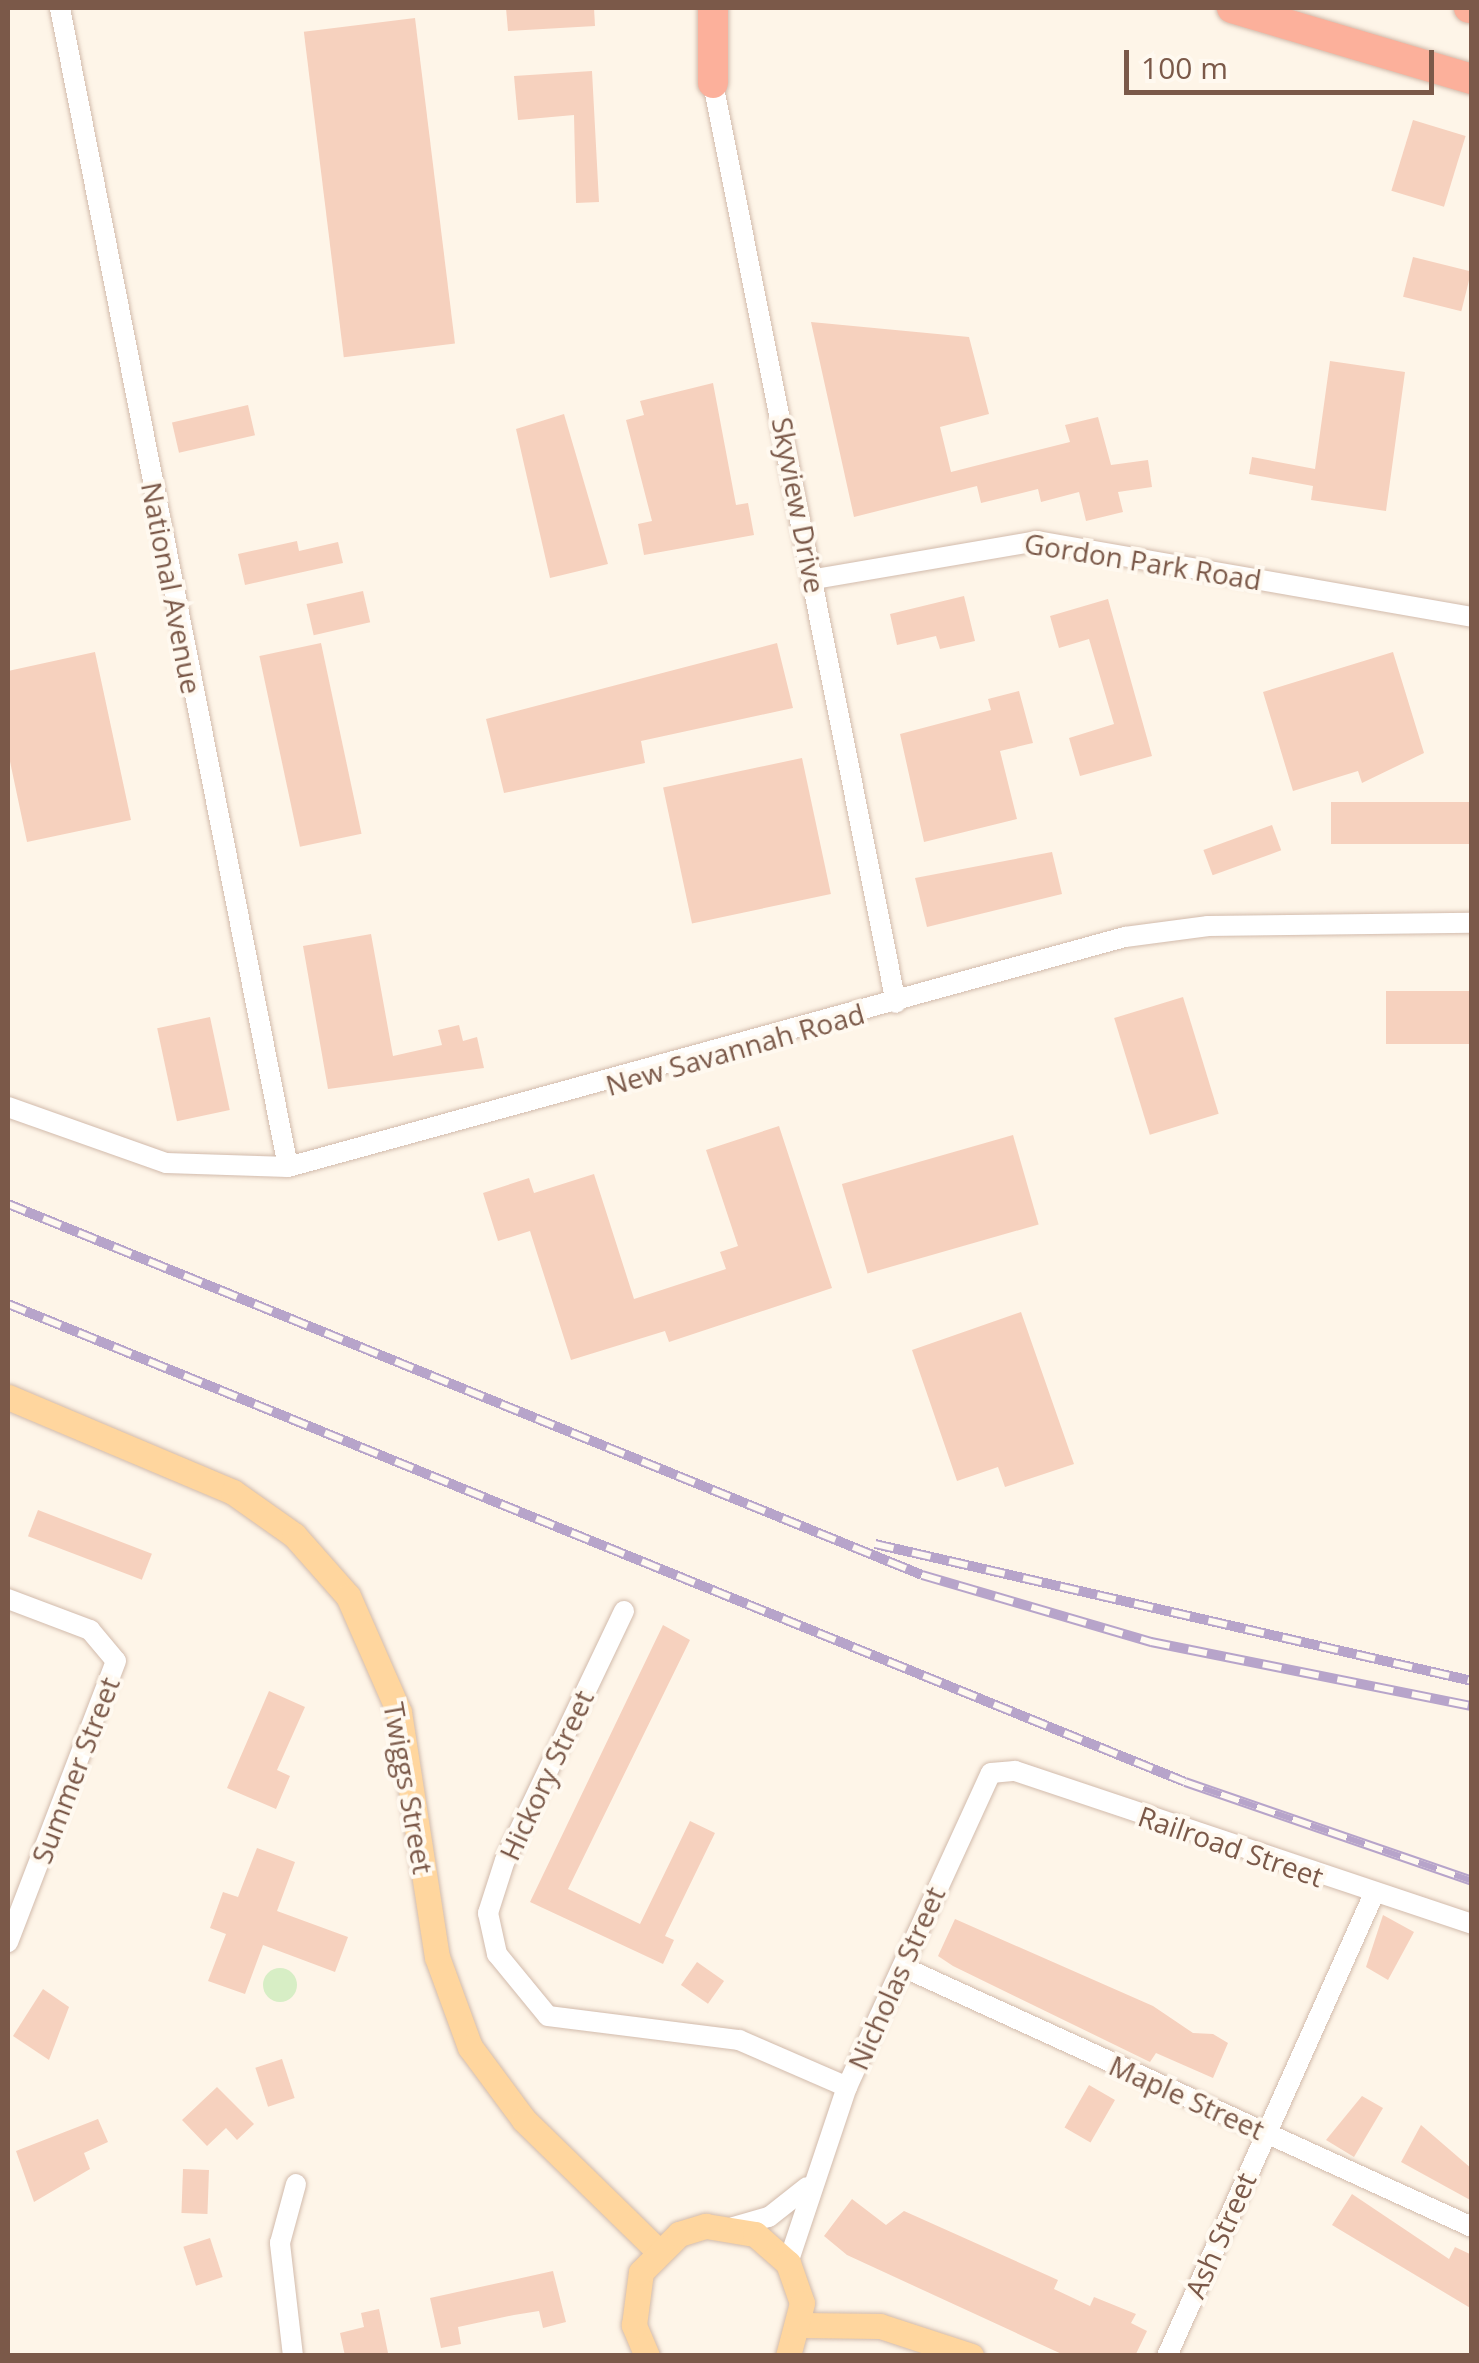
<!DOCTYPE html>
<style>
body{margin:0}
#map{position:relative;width:1479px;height:2363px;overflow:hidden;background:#fef5e8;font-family:"Open Sans",sans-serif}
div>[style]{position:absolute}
.green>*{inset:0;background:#d7eec5}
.round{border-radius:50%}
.building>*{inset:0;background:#f6d1be;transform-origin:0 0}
.roads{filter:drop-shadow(0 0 2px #d2bbac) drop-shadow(0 0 2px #d2bbac)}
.minor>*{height:20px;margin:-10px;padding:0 10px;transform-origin:10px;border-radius:10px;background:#fff}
.major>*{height:25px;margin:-12.5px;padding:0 12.5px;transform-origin:12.5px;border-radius:12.5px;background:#ffd69e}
.highway>*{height:30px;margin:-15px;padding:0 15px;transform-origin:15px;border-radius:15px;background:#fcb09b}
.rail>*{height:10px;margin-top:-5px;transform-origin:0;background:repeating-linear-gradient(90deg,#fff9f0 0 19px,#b7a4ca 0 38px);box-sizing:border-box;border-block:2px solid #b7a4ca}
span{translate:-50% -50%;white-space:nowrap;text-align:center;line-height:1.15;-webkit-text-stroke:8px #fff9f0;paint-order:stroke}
.street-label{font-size:28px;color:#7b5949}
.frame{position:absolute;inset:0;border:10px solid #7b5949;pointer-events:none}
.scale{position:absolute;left:1124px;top:50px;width:310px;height:45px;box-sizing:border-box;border:5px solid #7b5949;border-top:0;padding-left:12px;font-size:30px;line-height:35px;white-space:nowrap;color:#7b5949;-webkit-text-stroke:8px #fff9f0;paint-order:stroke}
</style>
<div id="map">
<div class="green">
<i class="round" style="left:263px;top:1968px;width:34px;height:34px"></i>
</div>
<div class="building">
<i style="clip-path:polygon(506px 8px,594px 8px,595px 26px,508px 31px)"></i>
<i style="left:415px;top:18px;width:328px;height:112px;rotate:83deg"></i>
<i style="clip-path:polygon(592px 71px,599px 202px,576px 203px,574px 115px,518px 120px,514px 76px)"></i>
<i style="left:1413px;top:120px;width:55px;height:74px;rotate:17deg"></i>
<i style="left:1413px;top:257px;width:60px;height:41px;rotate:14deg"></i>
<i style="clip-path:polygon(811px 322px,969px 337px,989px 414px,940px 427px,951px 472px,1070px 442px,1065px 425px,1098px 417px,1111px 465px,1148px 460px,1152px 487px,1118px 492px,1123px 512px,1086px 521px,1079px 492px,1041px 502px,1038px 489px,981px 503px,977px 486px,854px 517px)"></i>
<i style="clip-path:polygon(1330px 361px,1405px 372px,1386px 511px,1311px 500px,1313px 486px,1249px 474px,1252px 457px,1315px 469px)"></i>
<i style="clip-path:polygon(713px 383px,736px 505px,748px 503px,754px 535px,644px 555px,638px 524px,652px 521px,626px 420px,644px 415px,640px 401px)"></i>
<i style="left:248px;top:405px;width:31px;height:78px;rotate:77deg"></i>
<i style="clip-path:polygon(564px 414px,608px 564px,550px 578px,516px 429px)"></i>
<i style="clip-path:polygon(297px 541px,299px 551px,338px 542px,343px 563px,245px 585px,238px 554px)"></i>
<i style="left:363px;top:591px;width:32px;height:58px;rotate:77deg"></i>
<i style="clip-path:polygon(964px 596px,975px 641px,940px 649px,936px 636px,897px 645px,890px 614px)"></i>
<i style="clip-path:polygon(1108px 599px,1152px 756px,1080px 776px,1069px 738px,1114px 724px,1089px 639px,1059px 648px,1050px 616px)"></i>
<i style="left:321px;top:643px;width:195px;height:63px;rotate:78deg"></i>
<i style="clip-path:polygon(777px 643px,793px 708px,641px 741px,645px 763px,504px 793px,486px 719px)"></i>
<i style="clip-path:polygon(95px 652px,131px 820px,27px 842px,8px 752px,8px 671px)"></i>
<i style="clip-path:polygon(1393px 652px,1424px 753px,1362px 783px,1358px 771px,1293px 791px,1263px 692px)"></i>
<i style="clip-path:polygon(1019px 691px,1033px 743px,1000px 751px,1017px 819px,924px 842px,900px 734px,991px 710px,988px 699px)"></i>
<i style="left:802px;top:758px;width:139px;height:142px;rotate:78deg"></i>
<i style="left:1472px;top:802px;width:42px;height:141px;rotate:90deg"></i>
<i style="left:1272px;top:825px;width:27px;height:73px;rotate:70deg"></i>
<i style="clip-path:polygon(1052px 852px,1062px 894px,927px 927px,915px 878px)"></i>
<i style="clip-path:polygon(371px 934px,393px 1056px,442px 1045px,438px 1030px,459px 1025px,463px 1041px,477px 1037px,484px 1068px,328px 1089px,303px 946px)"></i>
<i style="left:1472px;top:991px;width:53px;height:86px;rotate:90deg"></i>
<i style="left:1183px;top:997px;width:122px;height:72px;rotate:73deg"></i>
<i style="left:210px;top:1017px;width:95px;height:54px;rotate:78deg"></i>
<i style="clip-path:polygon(779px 1126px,832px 1288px,669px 1342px,665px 1331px,571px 1360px,530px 1231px,498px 1241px,483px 1193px,529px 1178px,534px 1193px,594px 1174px,634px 1299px,726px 1269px,720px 1252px,738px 1246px,706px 1150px)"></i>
<i style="left:1013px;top:1135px;width:93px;height:178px;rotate:74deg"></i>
<i style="clip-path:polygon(1021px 1312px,1074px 1464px,1005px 1487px,998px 1467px,957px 1481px,912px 1350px)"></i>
<i style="left:38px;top:1510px;width:122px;height:28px;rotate:21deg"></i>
<i style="clip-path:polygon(663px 1625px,690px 1640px,568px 1889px,640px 1924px,690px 1821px,715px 1833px,665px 1936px,674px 1940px,663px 1964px,530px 1902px)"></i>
<i style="clip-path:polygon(269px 1691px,305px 1707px,277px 1770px,290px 1776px,276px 1809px,227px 1788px)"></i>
<i style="clip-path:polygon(257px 1848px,295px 1862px,277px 1911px,348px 1937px,335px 1972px,263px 1945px,245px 1994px,208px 1981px,226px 1934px,210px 1928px,223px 1892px,238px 1897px)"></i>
<i style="clip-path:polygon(1383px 1915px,1414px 1932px,1388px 1980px,1366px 1967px)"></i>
<i style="clip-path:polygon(955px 1919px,1153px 2006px,1193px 2033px,1213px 2034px,1228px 2043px,1213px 2078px,1156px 2053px,1150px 2062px,953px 1966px,938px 1956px)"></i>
<i style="left:697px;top:1962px;width:33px;height:28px;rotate:35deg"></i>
<i style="clip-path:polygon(43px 1989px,69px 2007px,49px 2060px,13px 2036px)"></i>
<i style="left:282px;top:2059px;width:41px;height:28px;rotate:72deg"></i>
<i style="left:1089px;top:2085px;width:30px;height:49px;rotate:30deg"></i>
<i style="clip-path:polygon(217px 2087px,254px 2124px,237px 2140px,226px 2128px,207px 2146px,182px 2120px)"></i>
<i style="clip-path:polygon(1362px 2096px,1383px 2108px,1354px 2157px,1326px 2140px)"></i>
<i style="clip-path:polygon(98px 2119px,108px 2142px,84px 2153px,90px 2169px,34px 2202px,16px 2151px)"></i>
<i style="clip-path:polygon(1421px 2125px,1472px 2169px,1472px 2201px,1401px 2162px)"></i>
<i style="left:183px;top:2169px;width:26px;height:44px;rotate:2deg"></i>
<i style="clip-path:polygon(1352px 2194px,1449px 2259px,1455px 2247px,1472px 2255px,1472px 2309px,1332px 2225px)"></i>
<i style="clip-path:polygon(852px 2199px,886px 2225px,904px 2211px,1058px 2280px,1054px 2289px,1090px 2306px,1094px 2297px,1136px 2314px,1131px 2323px,1147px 2331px,1135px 2356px,1066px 2356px,847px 2255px,824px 2236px)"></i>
<i style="left:210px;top:2238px;width:41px;height:28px;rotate:72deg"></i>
<i style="clip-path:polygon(553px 2271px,566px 2322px,543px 2328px,539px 2311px,514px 2315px,458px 2327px,461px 2344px,441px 2348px,430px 2298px)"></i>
<i style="clip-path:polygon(379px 2309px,388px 2353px,345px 2356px,340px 2333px,364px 2327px,361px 2313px)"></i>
</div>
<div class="roads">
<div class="minor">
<i style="left:60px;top:8px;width:1181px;rotate:78.87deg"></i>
<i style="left:711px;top:73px;width:948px;rotate:78.75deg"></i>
<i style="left:815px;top:579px;width:225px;rotate:-9.7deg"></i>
<i style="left:1037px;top:541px;width:442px;rotate:9.9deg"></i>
<i style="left:8px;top:1107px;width:168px;rotate:19.5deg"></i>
<i style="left:166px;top:1163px;width:122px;rotate:1.9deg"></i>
<i style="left:288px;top:1167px;width:868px;rotate:-15.37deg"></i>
<i style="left:1125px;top:937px;width:84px;rotate:-7.5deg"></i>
<i style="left:1208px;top:926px;width:264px;rotate:-0.7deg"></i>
<i style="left:8px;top:1599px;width:88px;rotate:20.7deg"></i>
<i style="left:90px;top:1630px;width:40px;rotate:50deg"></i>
<i style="left:116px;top:1661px;width:301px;rotate:111deg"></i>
<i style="left:624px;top:1611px;width:276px;rotate:115.5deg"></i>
<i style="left:505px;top:1860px;width:56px;rotate:107.8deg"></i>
<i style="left:488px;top:1913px;width:42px;rotate:77.6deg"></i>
<i style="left:497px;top:1954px;width:80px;rotate:50.6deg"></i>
<i style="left:548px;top:2016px;width:193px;rotate:7.2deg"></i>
<i style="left:739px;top:2040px;width:118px;rotate:23.5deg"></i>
<i style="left:903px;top:1967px;width:626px;rotate:24.56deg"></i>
<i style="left:733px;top:2227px;width:37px;rotate:-16deg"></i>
<i style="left:769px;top:2217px;width:48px;rotate:-38.3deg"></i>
<i style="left:788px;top:2263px;width:186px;rotate:-71.5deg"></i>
<i style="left:847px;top:2087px;width:345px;rotate:-65.4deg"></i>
<i style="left:991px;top:1773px;width:24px;rotate:-5deg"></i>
<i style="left:1015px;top:1771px;width:482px;rotate:18.5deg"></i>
<i style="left:293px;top:2356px;width:114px;rotate:-96.6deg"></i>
<i style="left:280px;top:2243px;width:61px;rotate:-74.8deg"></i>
<i style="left:1167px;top:2356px;width:504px;rotate:-65.88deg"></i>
</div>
<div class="major">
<i style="left:8px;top:1397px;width:244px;rotate:22.9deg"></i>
<i style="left:233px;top:1492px;width:75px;rotate:35.2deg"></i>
<i style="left:294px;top:1535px;width:81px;rotate:48.5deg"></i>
<i style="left:348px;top:1596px;width:127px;rotate:66.3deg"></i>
<i style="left:399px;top:1712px;width:248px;rotate:81.2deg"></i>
<i style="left:437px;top:1957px;width:96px;rotate:69.9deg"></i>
<i style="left:470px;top:2047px;width:91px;rotate:53.5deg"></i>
<i style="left:524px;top:2120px;width:186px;rotate:44.3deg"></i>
<i style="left:801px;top:2325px;width:79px;rotate:0.7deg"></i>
<i style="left:880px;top:2326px;width:96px;rotate:18.2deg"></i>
<i style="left:647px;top:2356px;width:34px;rotate:-113deg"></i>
<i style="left:634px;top:2325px;width:53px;rotate:-82.5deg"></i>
<i style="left:641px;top:2272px;width:54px;rotate:-45deg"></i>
<i style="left:679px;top:2234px;width:28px;rotate:-17deg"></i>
<i style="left:706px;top:2226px;width:50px;rotate:9.3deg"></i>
<i style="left:755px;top:2234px;width:44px;rotate:41.3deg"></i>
<i style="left:788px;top:2263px;width:42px;rotate:70.7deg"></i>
<i style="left:802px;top:2303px;width:55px;rotate:104.8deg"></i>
</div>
<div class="highway">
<i style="left:1232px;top:8px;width:250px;rotate:16.5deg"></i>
<i style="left:1469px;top:8px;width:3px"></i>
<i style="left:713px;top:83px;width:75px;rotate:-90deg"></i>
</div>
</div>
<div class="rail">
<i style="left:8px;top:1204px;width:986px;rotate:22.09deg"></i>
<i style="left:922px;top:1575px;width:239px;rotate:16.3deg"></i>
<i style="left:1151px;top:1642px;width:327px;rotate:11.3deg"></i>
<i style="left:8px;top:1304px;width:1270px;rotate:22.1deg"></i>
<i style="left:1185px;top:1782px;width:304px;rotate:19deg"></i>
<i style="left:875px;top:1544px;width:613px;rotate:12.92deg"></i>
</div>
<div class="street-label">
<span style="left:799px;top:505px;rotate:79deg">Skyview Drive</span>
<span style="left:1143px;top:561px;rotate:9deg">Gordon Park Road</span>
<span style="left:172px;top:588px;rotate:79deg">National Avenue</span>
<span style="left:735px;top:1049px;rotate:-16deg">New Savannah Road</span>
<span style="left:75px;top:1770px;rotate:-69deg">Summer Street</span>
<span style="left:546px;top:1775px;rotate:-65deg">Hickory Street</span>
<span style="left:409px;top:1788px;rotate:80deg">Twiggs Street</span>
<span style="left:1231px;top:1846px;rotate:19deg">Railroad Street</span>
<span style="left:896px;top:1978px;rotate:-66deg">Nicholas Street</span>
<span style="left:1187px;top:2097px;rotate:24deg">Maple Street</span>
<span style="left:1220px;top:2235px;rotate:-66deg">Ash Street</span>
</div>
<div class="frame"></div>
<div class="scale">100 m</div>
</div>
